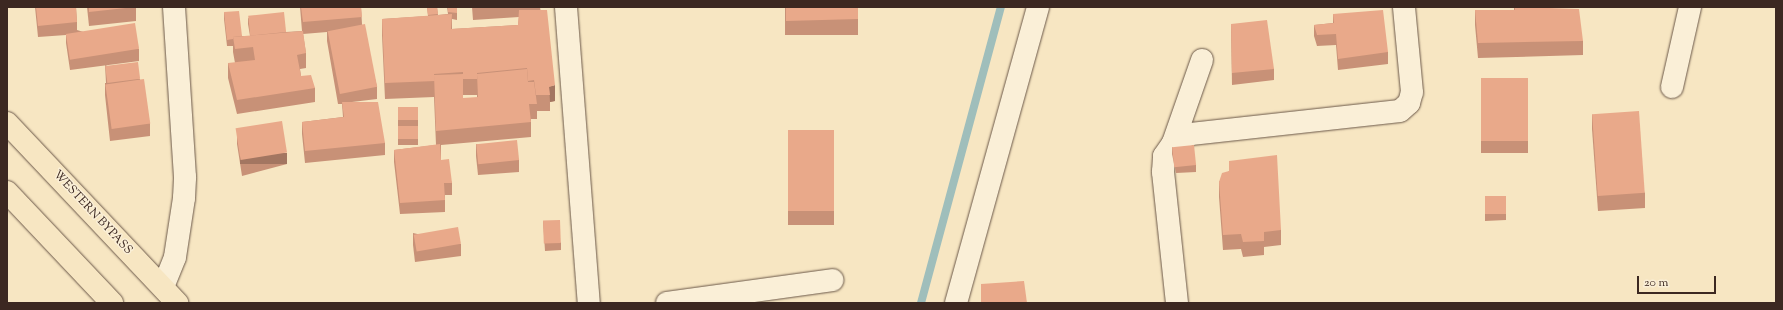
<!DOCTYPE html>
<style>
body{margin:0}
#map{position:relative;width:1783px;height:310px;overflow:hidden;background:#f7e6c2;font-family:"Sorts Mill Goudy",serif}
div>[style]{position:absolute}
.stream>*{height:8px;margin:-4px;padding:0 4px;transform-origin:4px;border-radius:4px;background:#9fbebb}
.roads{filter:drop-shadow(0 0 1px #6b5849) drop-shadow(0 0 1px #6b5849)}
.minor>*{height:22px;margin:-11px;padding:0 11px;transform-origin:11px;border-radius:11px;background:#faefd7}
.major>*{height:22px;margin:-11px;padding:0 11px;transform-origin:11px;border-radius:11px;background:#f7e6c2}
.wall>*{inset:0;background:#c89177;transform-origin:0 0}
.shaded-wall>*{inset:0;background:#a37661;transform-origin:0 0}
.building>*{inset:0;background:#e9a98a;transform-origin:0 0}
span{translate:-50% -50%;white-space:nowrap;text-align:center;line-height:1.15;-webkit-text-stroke:3px #faefd7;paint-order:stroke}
.street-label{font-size:12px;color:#3c2821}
.frame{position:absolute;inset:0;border:8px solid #3c2821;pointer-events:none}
.scale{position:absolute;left:1637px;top:276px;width:79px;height:18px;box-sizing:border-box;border:2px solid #3c2821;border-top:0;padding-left:5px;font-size:12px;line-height:14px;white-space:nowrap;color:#3c2821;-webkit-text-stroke:3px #faefd7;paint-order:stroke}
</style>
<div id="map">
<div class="stream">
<i style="left:921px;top:303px;width:307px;rotate:-74.9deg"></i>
</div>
<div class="roads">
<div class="minor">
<i style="left:566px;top:7px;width:297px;rotate:85.6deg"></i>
<i style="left:1672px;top:87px;width:82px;rotate:-77.3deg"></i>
<i style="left:1173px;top:143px;width:20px;rotate:-27deg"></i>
<i style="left:1191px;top:134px;width:210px;rotate:-6.3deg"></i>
<i style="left:1400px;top:111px;width:12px;rotate:-42deg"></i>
<i style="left:1409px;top:103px;width:11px;rotate:-75deg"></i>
<i style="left:1412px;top:92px;width:85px;rotate:-95.4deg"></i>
<i style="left:163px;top:287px;width:32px;rotate:-68deg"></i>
<i style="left:175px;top:257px;width:60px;rotate:-81.3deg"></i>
<i style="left:184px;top:198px;width:21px;rotate:-87deg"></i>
<i style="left:185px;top:177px;width:170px;rotate:-93.7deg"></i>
<i style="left:667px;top:303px;width:167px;rotate:-7.9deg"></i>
<i style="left:956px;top:303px;width:307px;rotate:-74.5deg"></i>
<i style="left:1177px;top:303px;width:132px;rotate:-96.1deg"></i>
<i style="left:1163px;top:172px;width:16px;rotate:-86deg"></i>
<i style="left:1164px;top:156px;width:16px;rotate:-55deg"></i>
<i style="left:1173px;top:143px;width:88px;rotate:-70.7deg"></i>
</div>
<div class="major">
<i style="left:7px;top:123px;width:248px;rotate:46.6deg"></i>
<i style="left:7px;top:192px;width:153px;rotate:46.6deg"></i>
</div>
</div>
<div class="wall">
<i style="clip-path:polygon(35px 7px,76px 7px,77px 22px,77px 30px,139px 49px,139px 61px,70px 70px,66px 43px,66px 35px,38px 37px)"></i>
<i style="clip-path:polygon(87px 7px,136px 7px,136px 21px,89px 26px)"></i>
<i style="clip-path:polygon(300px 7px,361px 7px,362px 24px,377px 87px,377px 99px,352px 102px,385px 143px,385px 155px,305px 163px,302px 134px,302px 122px,343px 117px,342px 104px,338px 104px,327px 41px,327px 32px,303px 34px,306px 53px,306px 68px,300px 69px,301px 76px,315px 88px,315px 102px,237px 114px,228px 78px,228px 63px,235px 63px,233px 52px,233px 46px,227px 46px,224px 19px,224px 12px,242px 36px,250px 36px,248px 24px,248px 18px,286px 32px,302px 31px)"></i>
<i style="clip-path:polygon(evenodd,427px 7px,437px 7px,438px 15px,448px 14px,447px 7px,457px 7px,457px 20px,452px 19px,452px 29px,518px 25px,519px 17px,473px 20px,472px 7px,540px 7px,555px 101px,550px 102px,550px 111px,537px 111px,537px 119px,531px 119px,531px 137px,441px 145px,441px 160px,452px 183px,452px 195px,445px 195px,445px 212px,400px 214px,394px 162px,394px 150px,436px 145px,434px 97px,385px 99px,382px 35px,382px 19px,428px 16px,427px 7px,477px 91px,477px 98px,463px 98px,463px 95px,477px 95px,477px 91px)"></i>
<i style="left:785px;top:7px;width:73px;height:28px"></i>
<i style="clip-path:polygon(1514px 7px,1549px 7px,1549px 8px,1583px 41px,1583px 55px,1478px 58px,1475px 25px,1475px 10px,1514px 10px)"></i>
<i style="clip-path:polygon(1333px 14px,1388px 52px,1388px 64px,1338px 70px,1336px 45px,1317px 46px,1314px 36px,1314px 25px,1333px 23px)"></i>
<i style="clip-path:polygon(1231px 24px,1274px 69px,1274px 80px,1232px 85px)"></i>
<i style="clip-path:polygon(105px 65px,140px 79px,150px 124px,150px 136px,110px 141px,105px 95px,105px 83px,106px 83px)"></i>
<i style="left:1481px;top:78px;width:47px;height:75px"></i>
<i style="left:418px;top:107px;width:38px;height:20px;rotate:90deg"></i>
<i style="clip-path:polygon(1592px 114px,1645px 193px,1645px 208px,1598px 211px,1592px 129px)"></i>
<i style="left:788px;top:130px;width:46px;height:95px"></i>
<i style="clip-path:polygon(237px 133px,287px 164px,242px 176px,237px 144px)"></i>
<i style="clip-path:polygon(476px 144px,519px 160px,519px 172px,478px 175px,476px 156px)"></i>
<i style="clip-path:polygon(1172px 147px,1196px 165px,1196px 172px,1176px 173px,1172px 154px)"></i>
<i style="clip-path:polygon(1229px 161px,1281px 230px,1281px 245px,1264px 247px,1264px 255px,1243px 257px,1241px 249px,1223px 250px,1219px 197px,1219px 182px,1229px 171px)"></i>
<i style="clip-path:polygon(1485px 196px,1506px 203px,1506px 220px,1485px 221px)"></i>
<i style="clip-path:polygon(543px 221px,561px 243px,561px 250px,545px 251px)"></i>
<i style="clip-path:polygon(413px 233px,461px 244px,461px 256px,415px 262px,413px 245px)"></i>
</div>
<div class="shaded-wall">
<i style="clip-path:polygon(555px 85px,555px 101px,550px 102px,549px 87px)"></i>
<i style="left:287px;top:153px;width:11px;height:47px;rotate:90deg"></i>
</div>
<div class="building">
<i style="clip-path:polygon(36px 7px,76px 7px,77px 22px,38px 26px)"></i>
<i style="clip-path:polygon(89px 7px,135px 7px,89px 12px)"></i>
<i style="clip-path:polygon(301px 7px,361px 7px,362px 17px,303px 22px)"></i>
<i style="clip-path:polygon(427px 7px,437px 7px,438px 14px,428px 15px)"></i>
<i style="clip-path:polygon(448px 7px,457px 7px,457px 13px,448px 12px)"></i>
<i style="clip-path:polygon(786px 7px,858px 7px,858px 19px,786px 21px)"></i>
<i style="clip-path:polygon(1515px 7px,1549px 7px,1549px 8px,1579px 9px,1583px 41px,1478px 43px,1475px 10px,1515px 10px)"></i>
<i style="clip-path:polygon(519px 10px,547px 10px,555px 85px,549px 87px,550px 95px,536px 95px,534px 80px,528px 81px,527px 68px,477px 73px,477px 79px,463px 79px,463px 72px,434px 74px,435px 81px,385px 83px,382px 19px,452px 14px,451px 29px,518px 25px)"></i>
<i style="clip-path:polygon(1383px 10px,1388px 52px,1338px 59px,1336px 34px,1317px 35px,1314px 25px,1334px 23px,1333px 14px)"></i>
<i style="clip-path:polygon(239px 11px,242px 36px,233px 37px,233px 39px,227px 40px,224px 12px)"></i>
<i style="left:284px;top:12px;width:20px;height:36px;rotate:84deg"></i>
<i style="clip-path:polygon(1267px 20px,1274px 69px,1232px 73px,1231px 24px)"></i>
<i style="left:135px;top:23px;width:26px;height:70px;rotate:81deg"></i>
<i style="left:365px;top:24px;width:64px;height:38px;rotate:79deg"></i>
<i style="clip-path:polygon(303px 31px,306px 53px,297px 55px,301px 76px,311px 75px,315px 88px,237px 100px,228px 63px,255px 60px,253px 47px,235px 49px,233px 37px)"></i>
<i style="left:138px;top:62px;width:17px;height:33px;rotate:83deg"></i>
<i style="clip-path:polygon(527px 69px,528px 82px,534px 82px,537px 104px,529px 104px,531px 122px,436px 131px,434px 75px,463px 74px,463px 98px,478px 97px,477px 74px)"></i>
<i style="left:1481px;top:78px;width:47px;height:63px"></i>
<i style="left:144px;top:79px;width:45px;height:39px;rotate:82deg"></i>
<i style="clip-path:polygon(342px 102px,378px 102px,385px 143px,305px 151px,302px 122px,344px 117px)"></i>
<i style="left:418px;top:107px;width:13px;height:20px;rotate:90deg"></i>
<i style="left:1639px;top:111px;width:82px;height:47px;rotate:86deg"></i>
<i style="left:282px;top:121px;width:32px;height:47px;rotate:81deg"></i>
<i style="left:418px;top:126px;width:13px;height:20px;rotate:90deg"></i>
<i style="left:788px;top:130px;width:46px;height:81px"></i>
<i style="left:517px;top:140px;width:20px;height:41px;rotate:84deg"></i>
<i style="clip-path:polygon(440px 144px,441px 160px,449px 159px,452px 183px,444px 183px,445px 200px,400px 203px,394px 150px)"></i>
<i style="left:1194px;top:145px;width:20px;height:22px;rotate:84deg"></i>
<i style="clip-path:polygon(1277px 155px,1281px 230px,1264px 232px,1264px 241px,1243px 242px,1241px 234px,1223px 235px,1219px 182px,1222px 173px,1229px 171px,1229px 161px)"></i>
<i style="left:1485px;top:196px;width:21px;height:18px"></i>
<i style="left:560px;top:220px;width:23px;height:17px;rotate:88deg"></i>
<i style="left:458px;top:227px;width:17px;height:45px;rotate:80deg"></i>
<i style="clip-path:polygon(1024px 281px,1027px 303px,981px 303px,981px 284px)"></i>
</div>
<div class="street-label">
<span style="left:92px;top:213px;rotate:47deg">WESTERN BYPASS</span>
</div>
<div class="frame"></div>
<div class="scale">20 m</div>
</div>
